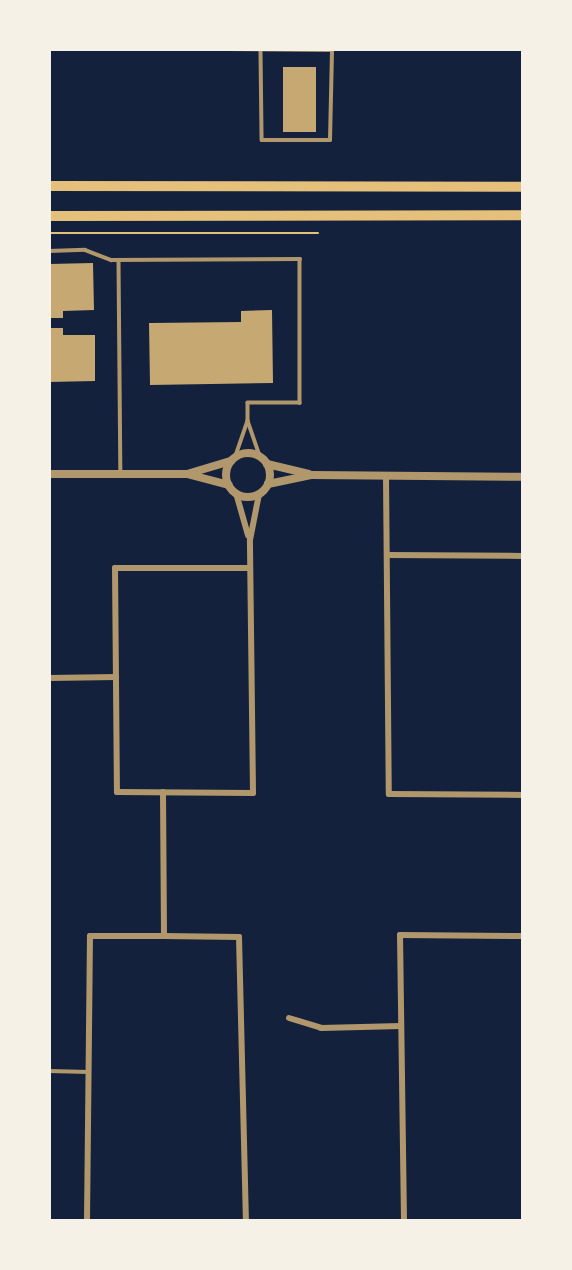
<!DOCTYPE html>
<style>
body{margin:0}
#map{position:relative;width:572px;height:1270px;overflow:hidden;background:#14213d;font-family:"Noto Sans",sans-serif}
div>[style]{position:absolute}
.building>*{inset:0;background:#c6a872;transform-origin:0 0}
.path>*{height:2px;margin:-1px;padding:0 1px;transform-origin:1px;border-radius:1px;background:#e5c07b}
.service>*{height:3.5px;margin:-1.75px;padding:0 1.75px;transform-origin:1.75px;border-radius:1.75px;background:#b1986c}
.minor>*{height:6px;margin:-3px;padding:0 3px;transform-origin:3px;border-radius:3px;background:#b1986c}
.tertiary>*{height:8px;margin:-4px;padding:0 4px;transform-origin:4px;border-radius:4px;background:#b1986c}
.tertiary>.ring{margin:-4px;padding:0;box-sizing:content-box;background:none;border:8px solid #b1986c;border-radius:50%}
.primary>*{height:10px;margin:-5px;padding:0 5px;transform-origin:5px;border-radius:5px;background:#e5c07b}
span{translate:-50% -50%;white-space:nowrap;text-align:center;line-height:1.15;-webkit-text-stroke:5px #f6f1e7;paint-order:stroke}
.frame{position:absolute;inset:0;border:51px solid #f6f1e7;pointer-events:none}
</style>
<div id="map">
<div class="building">
<i style="left:316px;top:67px;width:65px;height:33px;rotate:90deg"></i>
<i style="clip-path:polygon(93px 263px,94px 310px,63px 311px,63px 318px,49px 318px,49px 264px)"></i>
<i style="clip-path:polygon(272px 310px,273px 383px,150px 385px,149px 323px,241px 322px,241px 311px)"></i>
<i style="clip-path:polygon(49px 328px,63px 328px,63px 335px,95px 335px,95px 381px,49px 382px)"></i>
</div>
<div class="path">
<i style="left:49px;top:233px;width:269px"></i>
</div>
<div class="service">
<i style="left:229px;top:49px;width:103px;rotate:0.6deg"></i>
<i style="left:261px;top:52px;width:88px;rotate:89.3deg"></i>
<i style="left:262px;top:140px;width:68px"></i>
<i style="left:330px;top:140px;width:89px;rotate:-88.7deg"></i>
<i style="left:49px;top:251px;width:36px;rotate:-2deg"></i>
<i style="left:85px;top:250px;width:28px;rotate:21deg"></i>
<i style="left:111px;top:260px;width:189px;rotate:-0.3deg"></i>
<i style="left:300px;top:259px;width:144px;rotate:90deg"></i>
<i style="left:300px;top:403px;width:52px;rotate:180deg"></i>
<i style="left:248px;top:403px;width:18px;rotate:90deg"></i>
<i style="left:248px;top:421px;width:37px;rotate:109deg"></i>
<i style="left:119px;top:261px;width:211px;rotate:89.5deg"></i>
<i style="left:248px;top:421px;width:37px;rotate:71deg"></i>
<i style="left:49px;top:1071px;width:40px;rotate:1.4deg"></i>
</div>
<div class="minor">
<i style="left:386px;top:476px;width:318px;rotate:89.5deg"></i>
<i style="left:389px;top:794px;width:134px;rotate:0.4deg"></i>
<i style="left:236px;top:493px;width:44px;rotate:74.1deg"></i>
<i style="left:387px;top:555px;width:136px;rotate:0.4deg"></i>
<i style="left:250px;top:568px;width:135px;rotate:180deg"></i>
<i style="left:115px;top:568px;width:224px;rotate:89.5deg"></i>
<i style="left:117px;top:792px;width:136px;rotate:0.4deg"></i>
<i style="left:253px;top:793px;width:253px;rotate:-90.7deg"></i>
<i style="left:250px;top:540px;width:47px;rotate:-78.9deg"></i>
<i style="left:49px;top:678px;width:67px;rotate:-0.9deg"></i>
<i style="left:163px;top:792px;width:144px;rotate:89.6deg"></i>
<i style="left:289px;top:1018px;width:34px;rotate:17deg"></i>
<i style="left:321px;top:1028px;width:80px;rotate:-1.4deg"></i>
<i style="left:87px;top:1221px;width:285px;rotate:-89.4deg"></i>
<i style="left:90px;top:936px;width:74px"></i>
<i style="left:164px;top:936px;width:75px;rotate:0.8deg"></i>
<i style="left:239px;top:937px;width:284px;rotate:88.6deg"></i>
<i style="left:404px;top:1221px;width:286px;rotate:-90.8deg"></i>
<i style="left:400px;top:935px;width:123px;rotate:0.5deg"></i>
</div>
<div class="tertiary">
<i class="ring" style="left:226px;top:453px;width:36px;height:36px"></i>
<i style="left:267px;top:464px;width:43px;rotate:13.4deg"></i>
<i style="left:49px;top:474px;width:138px"></i>
<i style="left:187px;top:474px;width:46px;rotate:-16.5deg"></i>
<i style="left:187px;top:474px;width:43px;rotate:14.7deg"></i>
<i style="left:268px;top:484px;width:45px;rotate:-11.6deg"></i>
<i style="left:312px;top:475px;width:211px;rotate:0.5deg"></i>
</div>
<div class="primary">
<i style="left:49px;top:186px;width:474px;rotate:0.1deg"></i>
<i style="left:49px;top:216px;width:474px;rotate:-0.1deg"></i>
</div>
<div class="frame"></div>
</div>
